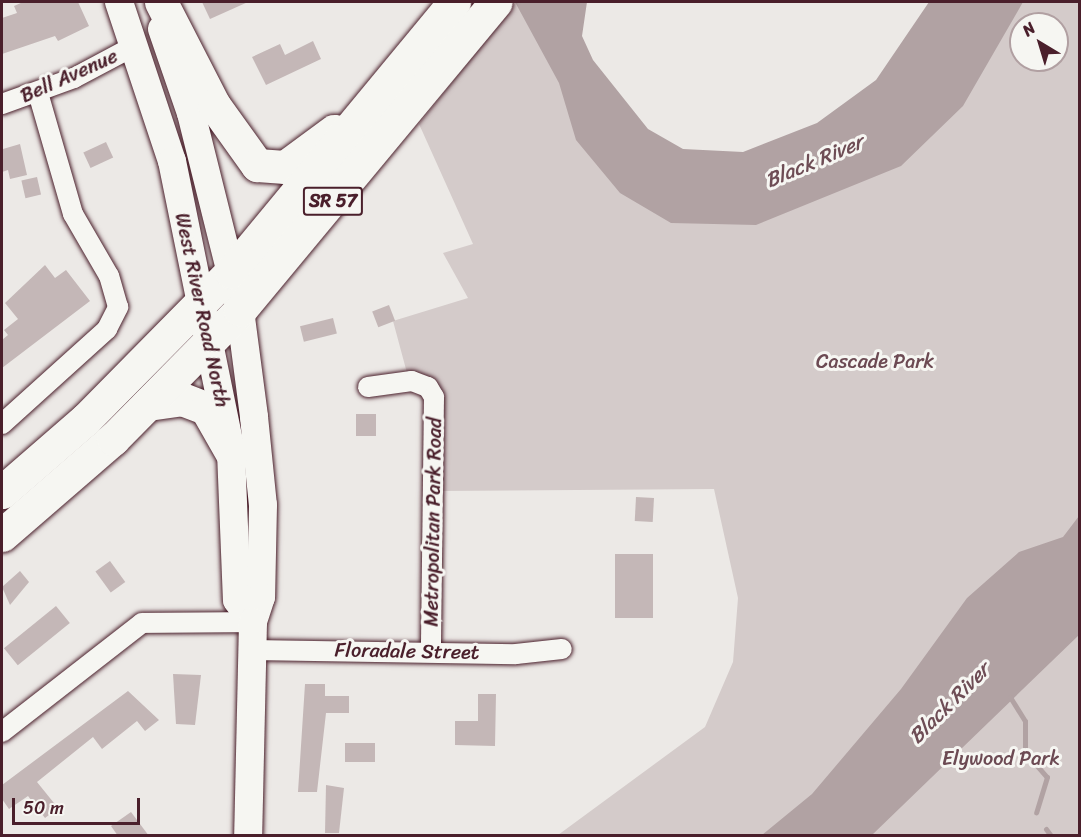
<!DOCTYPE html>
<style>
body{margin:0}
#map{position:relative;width:1081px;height:837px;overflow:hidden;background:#ece9e6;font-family:Sriracha,sans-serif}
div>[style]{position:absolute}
.green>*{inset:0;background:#d4cbca}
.water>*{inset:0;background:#b1a2a3}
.stream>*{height:5px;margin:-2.5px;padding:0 2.5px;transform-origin:2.5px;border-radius:2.5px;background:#b1a2a3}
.building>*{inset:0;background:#c4b7b7;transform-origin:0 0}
.roads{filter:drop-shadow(0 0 2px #4a1f2b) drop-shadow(0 0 2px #4a1f2b)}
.street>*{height:20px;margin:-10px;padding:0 10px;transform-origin:10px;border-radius:10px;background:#f6f6f2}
.secondary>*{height:28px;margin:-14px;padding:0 14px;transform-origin:14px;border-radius:14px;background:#f6f6f2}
.highway>*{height:33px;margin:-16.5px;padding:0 16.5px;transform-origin:16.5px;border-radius:16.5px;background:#f6f6f2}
span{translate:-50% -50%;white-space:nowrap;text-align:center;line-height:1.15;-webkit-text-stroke:6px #f6f6f2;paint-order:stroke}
.shield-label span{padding:2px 4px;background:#f6f6f2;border:2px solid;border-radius:4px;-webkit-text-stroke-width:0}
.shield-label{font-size:18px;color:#4a1f2b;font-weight:700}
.street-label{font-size:20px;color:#4a1f2b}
.park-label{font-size:20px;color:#6c4a53}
.water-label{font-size:21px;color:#6e4d55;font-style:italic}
.frame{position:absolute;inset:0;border:3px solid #4a1f2b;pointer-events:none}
.north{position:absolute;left:1009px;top:12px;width:60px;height:60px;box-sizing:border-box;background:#f6f6f2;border:2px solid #b1a0a2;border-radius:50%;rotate:322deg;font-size:16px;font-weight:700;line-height:24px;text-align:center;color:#4a1f2b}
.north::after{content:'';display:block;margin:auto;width:21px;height:27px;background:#4a1f2b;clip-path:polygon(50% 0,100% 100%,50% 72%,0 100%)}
.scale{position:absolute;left:12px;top:798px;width:128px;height:27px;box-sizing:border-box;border:3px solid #4a1f2b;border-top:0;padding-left:8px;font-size:18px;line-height:21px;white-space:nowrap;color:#4a1f2b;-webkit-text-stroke:4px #f6f6f2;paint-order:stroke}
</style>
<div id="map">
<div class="green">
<i style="clip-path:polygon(evenodd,516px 2px,624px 152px,770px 185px,968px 2px,1079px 2px,1079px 835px,558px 835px,705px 727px,733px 662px,738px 598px,714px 489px,440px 491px,442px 396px,407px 373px,393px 321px,468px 298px,443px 253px,473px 244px,419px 124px,516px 2px,1021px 24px,1057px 24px,1057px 60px,1021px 60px,1021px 24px)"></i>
</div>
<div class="water">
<i style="clip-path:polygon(515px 2px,587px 2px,582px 36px,593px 60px,648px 129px,683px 149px,743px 152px,817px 123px,876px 80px,929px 2px,1023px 2px,963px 106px,901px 166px,756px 225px,671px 223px,620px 193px,576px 140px,559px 83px)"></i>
<i style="clip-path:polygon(1079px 516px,1079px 635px,872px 835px,762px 835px,812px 794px,901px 689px,967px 598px,1019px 552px,1063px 537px)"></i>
</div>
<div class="stream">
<i style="left:1010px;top:697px;width:28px;rotate:58deg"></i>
<i style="left:1025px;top:721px;width:31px;rotate:90deg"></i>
<i style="left:1025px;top:752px;width:33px;rotate:49deg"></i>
<i style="left:1047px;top:777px;width:37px;rotate:107deg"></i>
<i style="left:1046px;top:829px;width:9px;rotate:54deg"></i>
</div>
<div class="building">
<i style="clip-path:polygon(23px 2px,78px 2px,89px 26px,58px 41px,55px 36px,2px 54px,2px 18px,17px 13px,14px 6px)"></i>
<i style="clip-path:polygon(202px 2px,248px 2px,210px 19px)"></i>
<i style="clip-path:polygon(313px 41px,321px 59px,266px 85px,252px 57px,280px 44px,285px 55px)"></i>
<i style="left:106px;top:142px;width:17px;height:25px;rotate:65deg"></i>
<i style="clip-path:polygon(20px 144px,27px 175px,10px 179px,8px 170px,2px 172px,3px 149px)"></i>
<i style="left:37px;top:177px;width:18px;height:16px;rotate:77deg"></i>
<i style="clip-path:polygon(45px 265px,55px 278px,66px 270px,90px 301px,2px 368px,2px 340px,8px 335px,4px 330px,18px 319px,5px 303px)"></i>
<i style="left:389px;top:305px;width:17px;height:18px;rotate:69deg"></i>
<i style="left:333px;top:318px;width:16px;height:34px;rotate:76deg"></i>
<i style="left:356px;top:414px;width:20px;height:22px"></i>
<i style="left:636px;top:497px;width:18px;height:24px;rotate:3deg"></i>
<i style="left:615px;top:554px;width:38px;height:64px"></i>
<i style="left:110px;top:561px;width:26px;height:18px;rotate:54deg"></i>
<i style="clip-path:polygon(20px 571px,29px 582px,10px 605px,2px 587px)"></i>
<i style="left:56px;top:606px;width:22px;height:67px;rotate:51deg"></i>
<i style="clip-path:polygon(173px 674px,201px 675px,195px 725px,176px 724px)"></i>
<i style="clip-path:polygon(305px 684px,325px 684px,325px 696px,349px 696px,349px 713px,326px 713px,317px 792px,298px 792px)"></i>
<i style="clip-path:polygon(128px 691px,159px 720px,145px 731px,137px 721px,102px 749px,93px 737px,37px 782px,58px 808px,45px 818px,28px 796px,9px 809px,2px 799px,2px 785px)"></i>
<i style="clip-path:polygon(478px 694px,496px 694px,495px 746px,455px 745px,455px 721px,478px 721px)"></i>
<i style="left:345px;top:743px;width:30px;height:19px"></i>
<i style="clip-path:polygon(326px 785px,344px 788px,339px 833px,325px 833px)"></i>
<i style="clip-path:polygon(131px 812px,149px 836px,118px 836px,111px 826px)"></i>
</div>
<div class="roads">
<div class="street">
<i style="left:2px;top:104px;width:77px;rotate:-19.9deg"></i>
<i style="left:74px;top:78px;width:70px;rotate:-28deg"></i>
<i style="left:368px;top:387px;width:44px;rotate:-7.8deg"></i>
<i style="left:412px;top:381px;width:17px;rotate:21deg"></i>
<i style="left:428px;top:387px;width:12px;rotate:59deg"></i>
<i style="left:434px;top:397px;width:252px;rotate:90.7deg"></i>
<i style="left:2px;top:424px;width:142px;rotate:-42.1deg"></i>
<i style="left:107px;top:329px;width:25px;rotate:-63deg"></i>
<i style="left:118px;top:307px;width:32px;rotate:-106deg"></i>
<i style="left:109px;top:276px;width:72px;rotate:-120.1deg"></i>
<i style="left:73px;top:214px;width:126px;rotate:-106.1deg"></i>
<i style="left:252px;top:650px;width:264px;rotate:0.9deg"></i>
<i style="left:516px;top:654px;width:46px;rotate:-6.2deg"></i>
<i style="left:2px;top:732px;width:177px;rotate:-37.9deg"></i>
<i style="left:142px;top:623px;width:111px;rotate:-0.5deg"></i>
</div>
<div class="secondary">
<i style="left:119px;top:2px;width:168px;rotate:71.6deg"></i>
<i style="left:172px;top:161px;width:297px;rotate:78.5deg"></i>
<i style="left:231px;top:452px;width:148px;rotate:87.7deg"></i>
<i style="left:237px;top:600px;width:27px;rotate:54deg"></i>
<i style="left:162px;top:29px;width:89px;rotate:71deg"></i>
<i style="left:191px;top:113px;width:203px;rotate:76deg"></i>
<i style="left:240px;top:310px;width:108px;rotate:82.5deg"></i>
<i style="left:254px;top:417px;width:88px;rotate:84.2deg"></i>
<i style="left:263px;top:505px;width:92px;rotate:91.2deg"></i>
<i style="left:261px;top:597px;width:26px;rotate:108deg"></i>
<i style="left:253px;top:622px;width:214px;rotate:91.3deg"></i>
</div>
<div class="highway">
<i style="left:161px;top:2px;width:116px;rotate:62.8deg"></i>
<i style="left:214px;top:105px;width:74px;rotate:54.4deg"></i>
<i style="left:257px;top:165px;width:28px;rotate:4deg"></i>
<i style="left:285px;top:167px;width:61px;rotate:-36.3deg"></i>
<i style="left:148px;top:404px;width:34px;rotate:-8deg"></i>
<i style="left:182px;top:399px;width:26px;rotate:21deg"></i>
<i style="left:206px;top:408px;width:51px;rotate:60.4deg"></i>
<i style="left:2px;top:492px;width:111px;rotate:-41deg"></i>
<i style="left:86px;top:419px;width:206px;rotate:-45.4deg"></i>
<i style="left:231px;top:272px;width:350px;rotate:-50.4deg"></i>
<i style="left:2px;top:535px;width:147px;rotate:-40.9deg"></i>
<i style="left:113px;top:439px;width:181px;rotate:-45.4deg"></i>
<i style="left:240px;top:310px;width:400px;rotate:-50.3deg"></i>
</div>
</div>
<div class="shield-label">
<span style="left:333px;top:201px">SR 57</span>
</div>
<div class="street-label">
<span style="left:69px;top:76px;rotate:-24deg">Bell Avenue</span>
<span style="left:202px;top:310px;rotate:78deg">West River Road North</span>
<span style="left:433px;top:522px;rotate:-89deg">Metropolitan Park Road</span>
<span style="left:407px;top:651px;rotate:1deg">Floradale Street</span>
</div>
<div class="park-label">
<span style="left:875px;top:361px">Cascade Park</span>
<span style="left:1001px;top:758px">Elywood Park</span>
</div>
<div class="water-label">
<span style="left:814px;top:161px;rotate:-23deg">Black River</span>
<span style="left:949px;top:703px;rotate:-45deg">Black River</span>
</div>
<div class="frame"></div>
<div class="north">N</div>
<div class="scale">50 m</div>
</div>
